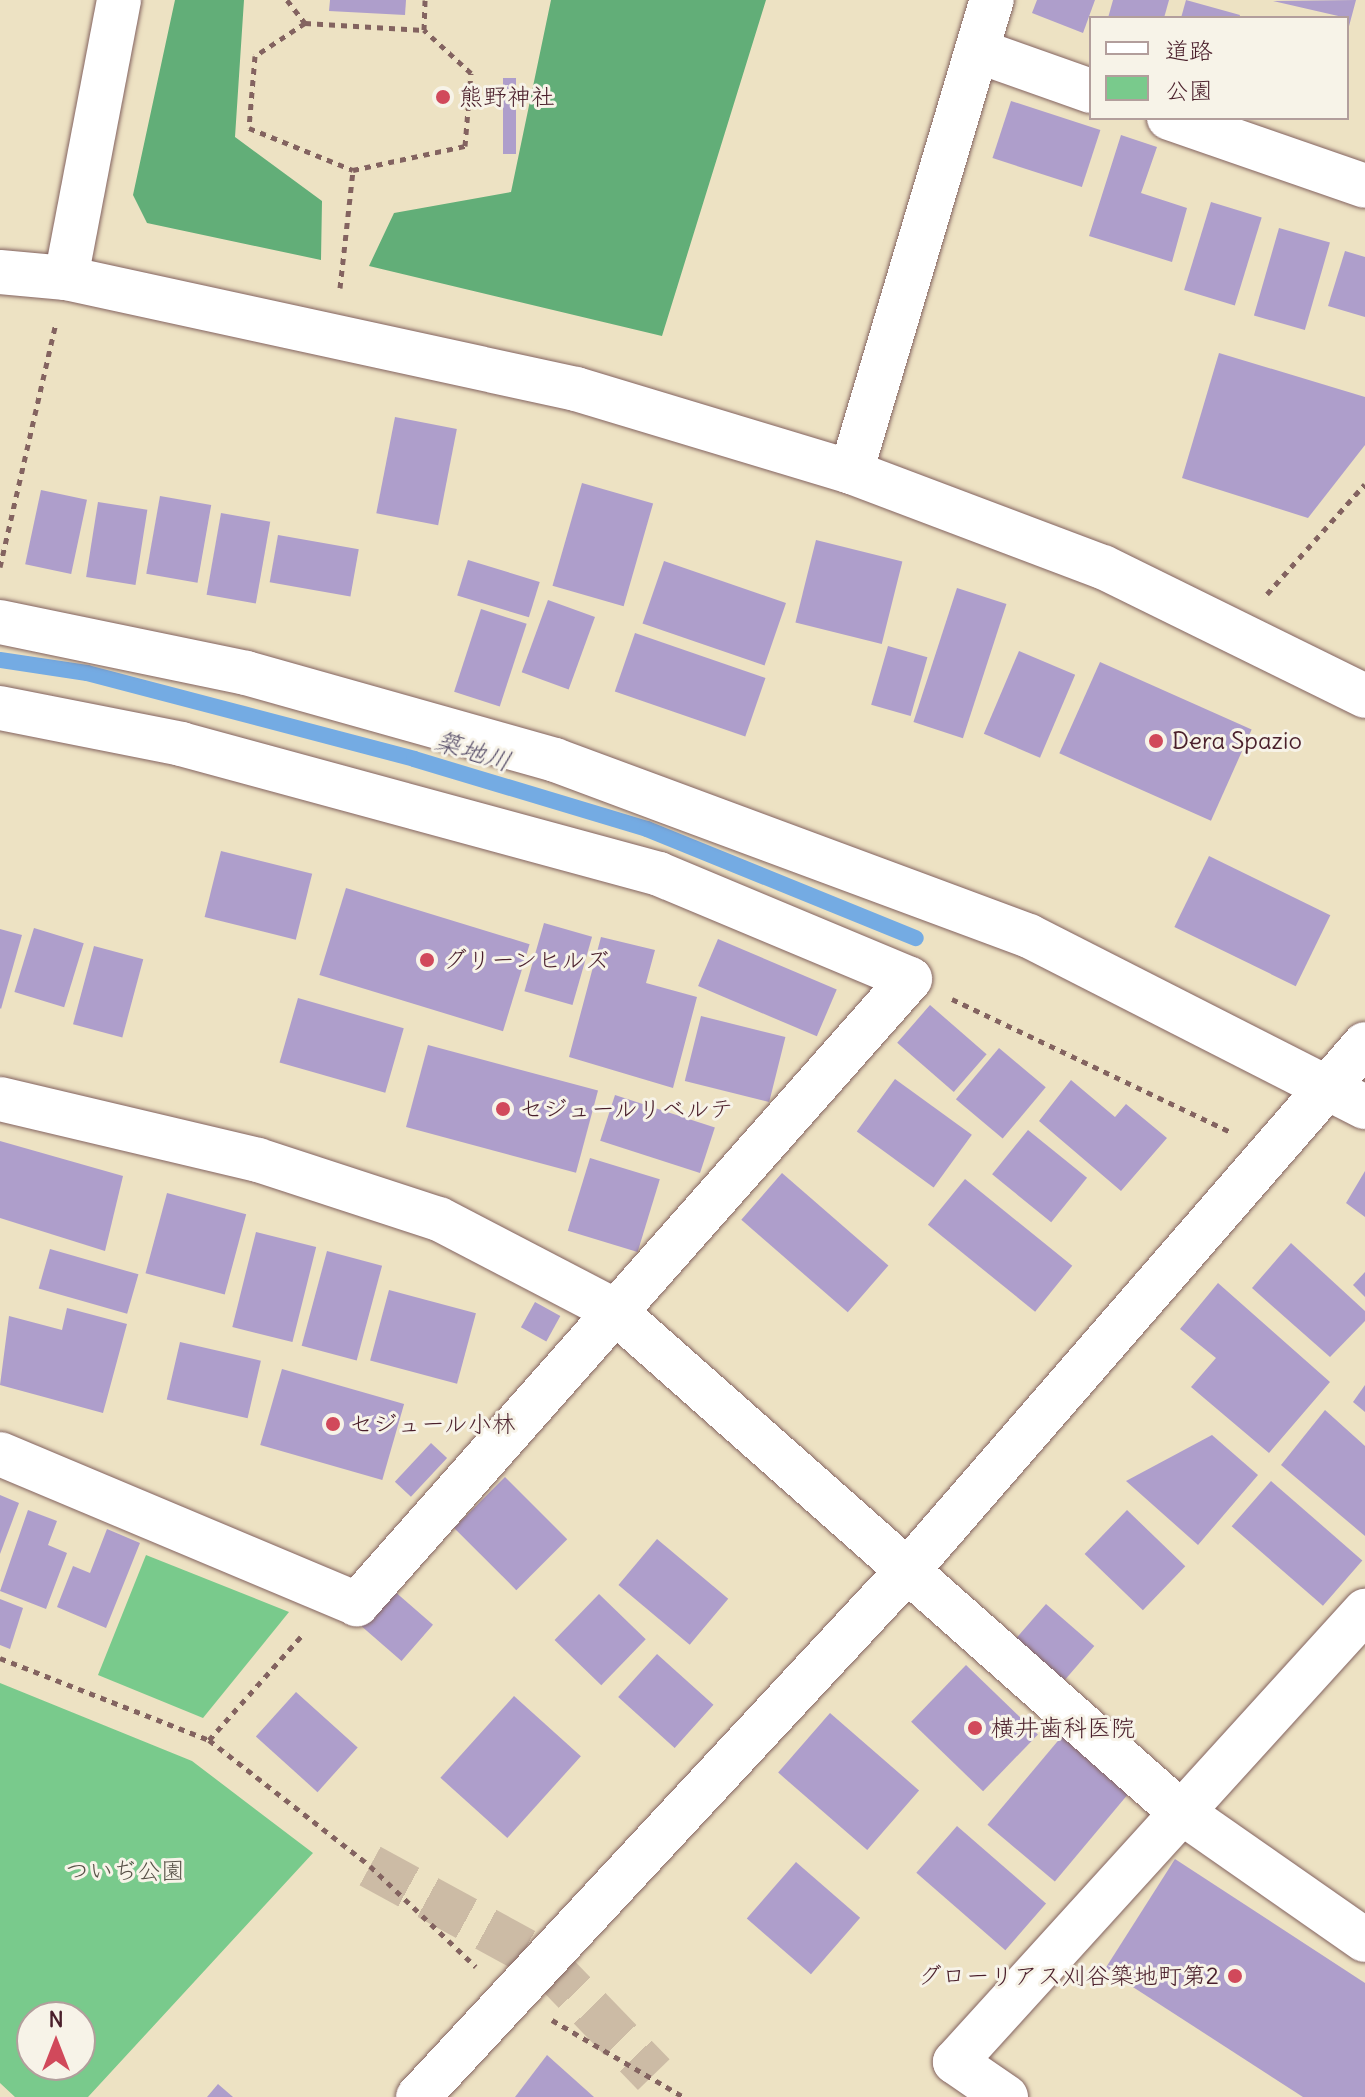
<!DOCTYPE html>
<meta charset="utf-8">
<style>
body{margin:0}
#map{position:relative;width:1365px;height:2097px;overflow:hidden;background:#ede2c3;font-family:Delius,"Klee One",sans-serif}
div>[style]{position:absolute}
.green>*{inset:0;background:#79ca8c}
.forest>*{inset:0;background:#62ae78}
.stream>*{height:16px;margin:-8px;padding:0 8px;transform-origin:8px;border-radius:8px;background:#74abe3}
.building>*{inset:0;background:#ae9ecb;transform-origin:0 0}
.minor-tunnel>*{height:44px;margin-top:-22px;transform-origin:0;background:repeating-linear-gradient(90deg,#ccbba5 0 44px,transparent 0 66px)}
.path>*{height:5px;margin-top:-2.5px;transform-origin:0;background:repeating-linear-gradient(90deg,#836360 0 6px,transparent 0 12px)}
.roads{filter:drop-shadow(0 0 2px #836360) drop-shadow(0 0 2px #836360)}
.minor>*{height:44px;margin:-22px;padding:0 22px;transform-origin:22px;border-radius:22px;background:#fff}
.tertiary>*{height:44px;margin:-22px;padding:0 22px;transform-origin:22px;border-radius:22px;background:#fff}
.dots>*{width:22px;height:22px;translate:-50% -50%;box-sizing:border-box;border:4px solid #f7f3e8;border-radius:50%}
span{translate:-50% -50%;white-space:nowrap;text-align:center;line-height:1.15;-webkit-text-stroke:6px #f7f3e8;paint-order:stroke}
.poi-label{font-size:24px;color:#4a1f2b}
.left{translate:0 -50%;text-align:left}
.right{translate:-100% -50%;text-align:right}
.park-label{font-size:24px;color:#585248}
.water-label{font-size:26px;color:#59506b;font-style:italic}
.legend{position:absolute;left:1089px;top:16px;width:260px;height:104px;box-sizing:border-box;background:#f7f3e8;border:2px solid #b29e9c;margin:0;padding:10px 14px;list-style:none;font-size:24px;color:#4a1f2b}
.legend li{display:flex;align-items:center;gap:16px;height:40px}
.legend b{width:40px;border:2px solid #b29e9c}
.north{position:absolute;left:16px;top:2001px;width:80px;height:80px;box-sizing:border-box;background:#f7f3e8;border:2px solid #b29e9c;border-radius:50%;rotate:0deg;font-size:22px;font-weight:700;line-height:32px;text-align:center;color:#4a1f2b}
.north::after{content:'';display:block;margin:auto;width:28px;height:36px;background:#d1495b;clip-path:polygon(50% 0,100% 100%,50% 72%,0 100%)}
</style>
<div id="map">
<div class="green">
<i style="clip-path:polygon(146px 1555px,289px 1612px,203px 1718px,98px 1675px)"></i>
<i style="clip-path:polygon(evenodd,0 1683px,192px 1761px,313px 1853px,88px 2097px,15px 2097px,0 2083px,0 1683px,32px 2017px,80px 2017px,80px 2065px,32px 2065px,32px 2017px)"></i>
</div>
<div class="forest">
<i style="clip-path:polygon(175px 0,244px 0,235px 137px,322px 201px,321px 260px,147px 223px,133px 195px)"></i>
<i style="clip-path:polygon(551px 0,766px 0,662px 336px,369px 266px,394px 213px,511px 192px)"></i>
</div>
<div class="stream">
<i style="left:0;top:660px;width:88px;rotate:8.5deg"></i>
<i style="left:87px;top:673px;width:338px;rotate:14.7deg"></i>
<i style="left:414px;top:759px;width:243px;rotate:16.7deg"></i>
<i style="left:647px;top:829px;width:290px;rotate:22.1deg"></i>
</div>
<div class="building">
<i style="clip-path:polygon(330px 0,406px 0,405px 15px,329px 11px)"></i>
<i style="clip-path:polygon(1037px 0,1095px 0,1083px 33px,1032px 13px)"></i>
<i style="clip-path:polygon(1113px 0,1169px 0,1164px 18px,1108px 18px)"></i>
<i style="clip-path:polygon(1186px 0,1240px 15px,1239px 18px,1181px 18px)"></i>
<i style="clip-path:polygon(1356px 0,1348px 30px,1347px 18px,1273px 1px)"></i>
<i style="left:503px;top:78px;width:13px;height:76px"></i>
<i style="left:1011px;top:101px;width:94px;height:60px;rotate:18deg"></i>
<i style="clip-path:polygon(1121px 135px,1157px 147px,1141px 193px,1187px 208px,1172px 262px,1089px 236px)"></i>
<i style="left:1211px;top:202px;width:53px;height:92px;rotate:17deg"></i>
<i style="left:1279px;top:228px;width:53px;height:91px;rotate:16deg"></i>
<i style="clip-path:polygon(1345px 251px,1365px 257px,1365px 317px,1328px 306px)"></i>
<i style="clip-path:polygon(1219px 353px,1365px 397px,1365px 445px,1308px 518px,1182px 478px)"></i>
<i style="left:395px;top:417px;width:63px;height:98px;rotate:11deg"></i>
<i style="left:582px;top:483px;width:74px;height:107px;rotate:16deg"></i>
<i style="left:41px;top:490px;width:47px;height:76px;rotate:12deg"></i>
<i style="left:160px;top:496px;width:52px;height:79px;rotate:10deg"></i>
<i style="left:98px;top:502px;width:50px;height:76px;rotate:9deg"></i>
<i style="left:221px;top:513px;width:50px;height:83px;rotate:10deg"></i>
<i style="left:278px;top:535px;width:82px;height:48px;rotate:10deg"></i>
<i style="left:816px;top:540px;width:89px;height:85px;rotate:14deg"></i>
<i style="left:468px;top:560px;width:75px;height:37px;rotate:17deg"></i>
<i style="left:664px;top:561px;width:129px;height:66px;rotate:19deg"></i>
<i style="left:957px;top:588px;width:52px;height:141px;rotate:18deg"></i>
<i style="left:548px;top:600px;width:50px;height:77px;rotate:20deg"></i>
<i style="left:481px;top:609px;width:48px;height:87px;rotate:18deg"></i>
<i style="left:635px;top:633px;width:138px;height:62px;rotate:19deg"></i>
<i style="left:888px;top:646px;width:41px;height:61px;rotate:16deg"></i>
<i style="left:1019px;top:651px;width:61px;height:90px;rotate:23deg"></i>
<i style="left:1100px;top:662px;width:166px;height:100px;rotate:24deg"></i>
<i style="left:221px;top:851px;width:94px;height:68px;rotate:14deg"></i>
<i style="left:1209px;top:856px;width:135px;height:79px;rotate:26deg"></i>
<i style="left:346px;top:888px;width:192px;height:91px;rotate:17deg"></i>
<i style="left:544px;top:923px;width:50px;height:71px;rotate:16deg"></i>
<i style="left:34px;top:928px;width:52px;height:67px;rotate:17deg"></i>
<i style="clip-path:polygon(0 929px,22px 935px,1px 1009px,0 1008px)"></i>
<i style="clip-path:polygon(601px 937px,655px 950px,646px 983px,697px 997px,673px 1088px,569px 1057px)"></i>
<i style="left:718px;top:939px;width:129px;height:51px;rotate:23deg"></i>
<i style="left:94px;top:946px;width:51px;height:81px;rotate:15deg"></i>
<i style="left:298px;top:998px;width:110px;height:67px;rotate:16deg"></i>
<i style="left:930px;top:1005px;width:75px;height:50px;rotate:41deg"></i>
<i style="left:701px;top:1016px;width:87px;height:67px;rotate:14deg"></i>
<i style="left:428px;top:1045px;width:176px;height:85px;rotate:15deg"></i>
<i style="left:999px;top:1048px;width:61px;height:67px;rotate:40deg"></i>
<i style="left:895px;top:1079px;width:95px;height:65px;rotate:36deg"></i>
<i style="clip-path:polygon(1071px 1080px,1115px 1117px,1126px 1104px,1167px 1138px,1121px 1191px,1039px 1121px)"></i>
<i style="left:615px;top:1095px;width:105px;height:48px;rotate:18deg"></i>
<i style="left:1028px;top:1130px;width:76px;height:57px;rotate:39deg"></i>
<i style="clip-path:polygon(0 1141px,123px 1176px,105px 1251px,0 1218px)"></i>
<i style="left:590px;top:1158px;width:73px;height:76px;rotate:17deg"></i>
<i style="clip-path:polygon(1365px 1171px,1365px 1217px,1346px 1203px)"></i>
<i style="left:782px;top:1173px;width:141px;height:62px;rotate:41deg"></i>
<i style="left:965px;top:1179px;width:138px;height:59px;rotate:39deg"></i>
<i style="left:167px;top:1193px;width:82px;height:83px;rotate:15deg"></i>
<i style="left:256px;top:1232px;width:62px;height:98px;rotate:14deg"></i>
<i style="clip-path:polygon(1291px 1243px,1365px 1311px,1365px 1321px,1330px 1357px,1252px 1288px)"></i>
<i style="left:50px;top:1249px;width:92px;height:41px;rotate:16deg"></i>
<i style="left:327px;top:1251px;width:57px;height:98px;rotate:15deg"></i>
<i style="clip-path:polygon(1365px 1272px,1365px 1297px,1353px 1285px)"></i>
<i style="clip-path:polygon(1218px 1283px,1330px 1382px,1269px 1453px,1191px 1387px,1216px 1358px,1180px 1329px)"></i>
<i style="left:389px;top:1290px;width:90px;height:73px;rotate:15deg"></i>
<i style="left:535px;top:1302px;width:29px;height:29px;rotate:29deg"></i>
<i style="clip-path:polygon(67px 1308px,127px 1324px,103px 1413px,0 1385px,9px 1316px,62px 1330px)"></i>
<i style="left:180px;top:1342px;width:83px;height:59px;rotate:13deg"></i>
<i style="left:282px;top:1369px;width:127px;height:79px;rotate:16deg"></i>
<i style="clip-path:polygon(1365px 1385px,1365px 1412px,1353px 1402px)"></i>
<i style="clip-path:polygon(1325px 1410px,1365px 1446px,1365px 1536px,1281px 1465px)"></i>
<i style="clip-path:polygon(1212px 1435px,1258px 1475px,1198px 1545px,1126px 1481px)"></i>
<i style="left:431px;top:1443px;width:22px;height:53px;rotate:43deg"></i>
<i style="left:505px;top:1477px;width:88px;height:72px;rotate:45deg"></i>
<i style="left:1271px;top:1481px;width:121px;height:60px;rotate:41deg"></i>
<i style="clip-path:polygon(0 1495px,19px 1503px,0 1554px)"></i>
<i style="clip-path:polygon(28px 1510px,57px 1521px,48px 1545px,67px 1553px,46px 1609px,0 1591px)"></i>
<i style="left:1127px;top:1510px;width:81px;height:61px;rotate:44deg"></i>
<i style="clip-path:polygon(107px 1529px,140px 1543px,106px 1628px,57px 1607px,73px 1566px,90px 1573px)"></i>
<i style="left:657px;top:1539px;width:93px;height:60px;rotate:40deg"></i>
<i style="left:393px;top:1590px;width:53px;height:48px;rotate:41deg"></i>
<i style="left:599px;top:1594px;width:65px;height:64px;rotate:44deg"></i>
<i style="clip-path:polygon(0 1599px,23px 1608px,10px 1649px,0 1645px)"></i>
<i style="left:1046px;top:1604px;width:64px;height:47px;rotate:41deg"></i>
<i style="left:657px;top:1654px;width:76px;height:58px;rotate:42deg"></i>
<i style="left:966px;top:1665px;width:100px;height:79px;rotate:44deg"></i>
<i style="left:296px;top:1692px;width:83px;height:60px;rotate:42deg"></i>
<i style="left:514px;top:1696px;width:90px;height:110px;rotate:42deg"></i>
<i style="left:830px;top:1713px;width:118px;height:79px;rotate:41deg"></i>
<i style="left:1062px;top:1736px;width:88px;height:116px;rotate:40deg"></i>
<i style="left:957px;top:1826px;width:118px;height:62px;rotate:41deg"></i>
<i style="clip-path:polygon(1175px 1859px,1365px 1983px,1365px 2097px,1303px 2097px,1105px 1969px)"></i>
<i style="left:796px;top:1862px;width:85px;height:75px;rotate:41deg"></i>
<i style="clip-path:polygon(547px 2055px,594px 2097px,515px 2097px)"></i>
<i style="clip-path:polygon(218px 2084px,233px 2097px,207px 2097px)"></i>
</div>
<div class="minor-tunnel">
<i style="left:370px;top:1866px;width:198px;rotate:28.6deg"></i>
<i style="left:544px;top:1961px;width:158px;rotate:46deg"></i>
</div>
<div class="path">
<i style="left:287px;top:0;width:29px;rotate:52deg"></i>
<i style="left:305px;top:23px;width:60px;rotate:146.6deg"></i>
<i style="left:255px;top:56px;width:72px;rotate:94.8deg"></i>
<i style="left:249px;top:128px;width:112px;rotate:22deg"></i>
<i style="left:353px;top:170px;width:115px;rotate:-12.1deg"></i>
<i style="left:465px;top:146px;width:73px;rotate:-85.3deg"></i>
<i style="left:471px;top:73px;width:64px;rotate:-137.5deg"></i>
<i style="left:424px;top:30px;width:30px;rotate:-88deg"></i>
<i style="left:305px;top:23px;width:119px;rotate:3.4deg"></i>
<i style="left:340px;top:288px;width:119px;rotate:-83.7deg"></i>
<i style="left:0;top:567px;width:247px;rotate:-77.1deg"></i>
<i style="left:1267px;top:594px;width:147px;rotate:-48.3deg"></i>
<i style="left:952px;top:999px;width:307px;rotate:25.5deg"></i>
<i style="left:0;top:1658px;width:225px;rotate:21.4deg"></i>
<i style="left:209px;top:1740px;width:204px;rotate:38deg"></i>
<i style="left:370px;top:1866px;width:146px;rotate:43.6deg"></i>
<i style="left:209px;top:1740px;width:143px;rotate:-48.4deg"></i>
<i style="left:552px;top:2020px;width:153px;rotate:30.3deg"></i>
</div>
<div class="roads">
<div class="minor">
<i style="left:978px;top:51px;width:120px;rotate:19.5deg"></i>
<i style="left:1169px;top:118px;width:207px;rotate:19.1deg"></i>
<i style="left:66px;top:278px;width:283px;rotate:-79.2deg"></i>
<i style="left:851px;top:472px;width:493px;rotate:-73.4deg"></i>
<i style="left:0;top:622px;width:251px;rotate:11.7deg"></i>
<i style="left:246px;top:673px;width:321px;rotate:15.7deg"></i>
<i style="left:555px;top:760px;width:506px;rotate:20.37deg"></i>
<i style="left:1029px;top:936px;width:377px;rotate:27deg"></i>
<i style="left:0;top:708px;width:185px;rotate:11.2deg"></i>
<i style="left:181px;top:744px;width:495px;rotate:15.2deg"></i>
<i style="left:659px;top:874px;width:272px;rotate:22.7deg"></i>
<i style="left:910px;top:979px;width:835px;rotate:131.5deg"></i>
<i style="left:357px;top:1604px;width:387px;rotate:-157.2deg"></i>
<i style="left:0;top:1099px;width:265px;rotate:13.3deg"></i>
<i style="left:258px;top:1160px;width:190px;rotate:18.1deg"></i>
<i style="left:439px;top:1219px;width:195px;rotate:27.5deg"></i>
<i style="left:612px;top:1309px;width:754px;rotate:41.51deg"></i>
<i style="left:1177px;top:1809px;width:229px;rotate:34.9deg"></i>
<i style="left:1006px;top:2097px;width:62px;rotate:-145.5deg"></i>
<i style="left:955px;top:2062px;width:610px;rotate:-47.73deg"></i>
</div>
<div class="tertiary">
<i style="left:0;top:272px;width:66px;rotate:5.2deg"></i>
<i style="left:66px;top:278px;width:522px;rotate:12.28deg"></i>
<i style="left:576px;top:389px;width:287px;rotate:16.8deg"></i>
<i style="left:851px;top:472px;width:269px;rotate:20.7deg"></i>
<i style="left:1103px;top:567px;width:292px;rotate:26.2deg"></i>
<i style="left:418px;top:2097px;width:718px;rotate:-47.09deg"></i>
<i style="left:907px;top:1571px;width:698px;rotate:-49.01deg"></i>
</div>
</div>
<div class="dots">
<i style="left:443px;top:97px;background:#d1495b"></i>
<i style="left:1156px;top:741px;background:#d1495b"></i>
<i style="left:427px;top:960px;background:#d1495b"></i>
<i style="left:503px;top:1109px;background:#d1495b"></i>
<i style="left:333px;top:1424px;background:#d1495b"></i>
<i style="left:975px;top:1728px;background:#d1495b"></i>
<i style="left:1235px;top:1976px;background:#d1495b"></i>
</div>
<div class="poi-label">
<span class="left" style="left:459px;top:97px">熊野神社</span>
<span class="left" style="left:1172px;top:741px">Dera Spazio</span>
<span class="left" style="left:443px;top:960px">グリーンヒルズ</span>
<span class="left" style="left:519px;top:1109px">セジュールリベルテ</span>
<span class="left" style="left:349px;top:1424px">セジュール小林</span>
<span class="left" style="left:991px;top:1728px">横井歯科医院</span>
<span class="right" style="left:1219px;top:1976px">グローリアス刈谷築地町第2</span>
</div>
<div class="park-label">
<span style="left:125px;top:1871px">ついぢ公園</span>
</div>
<div class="water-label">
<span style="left:473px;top:751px;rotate:17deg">築地川</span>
</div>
<ul class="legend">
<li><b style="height:10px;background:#fff"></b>道路</li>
<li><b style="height:22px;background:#79ca8c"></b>公園</li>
</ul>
<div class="north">N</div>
</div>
